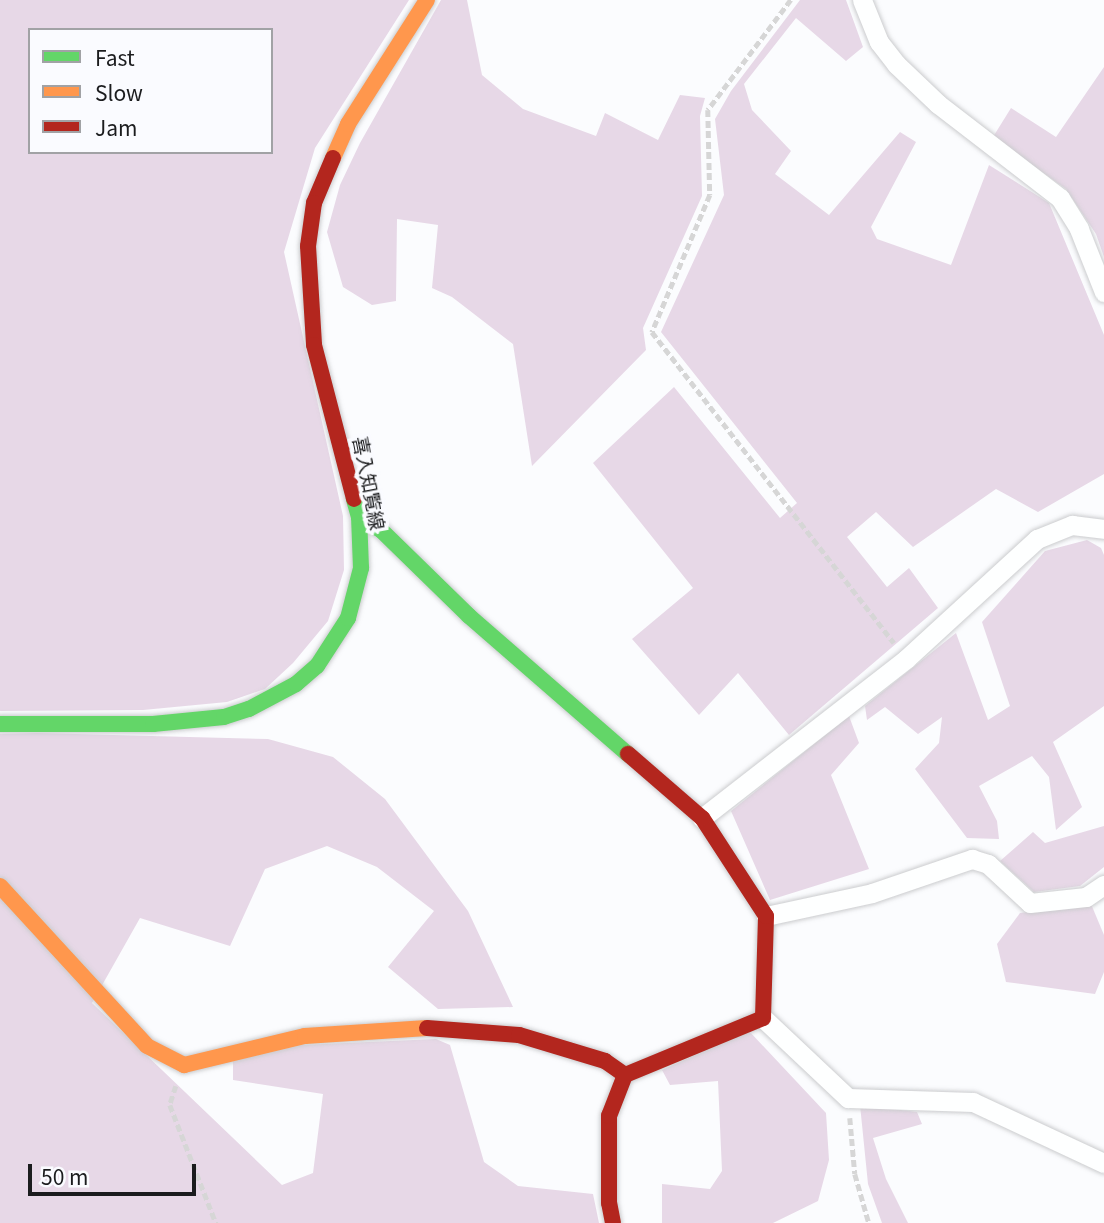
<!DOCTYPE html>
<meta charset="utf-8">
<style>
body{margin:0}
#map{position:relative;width:1104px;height:1223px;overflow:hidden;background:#fbfcfe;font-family:Georgia,"Noto Sans JP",serif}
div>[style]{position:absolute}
.forest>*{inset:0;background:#e7d8e7}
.path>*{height:4.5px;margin-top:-2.25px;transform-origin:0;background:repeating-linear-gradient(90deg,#d6d6d6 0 7px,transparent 0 10.5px)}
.roads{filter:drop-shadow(0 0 2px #cbccce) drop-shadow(0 0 2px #cbccce)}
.street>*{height:19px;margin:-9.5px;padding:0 9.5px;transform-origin:9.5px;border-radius:9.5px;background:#feffff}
.fast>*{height:16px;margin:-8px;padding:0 8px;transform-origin:8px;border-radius:8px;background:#63d668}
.slow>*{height:16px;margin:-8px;padding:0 8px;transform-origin:8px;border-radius:8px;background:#ff974d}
.jam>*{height:16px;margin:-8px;padding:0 8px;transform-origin:8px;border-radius:8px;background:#b3261e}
span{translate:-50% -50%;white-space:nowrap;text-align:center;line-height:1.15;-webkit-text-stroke:7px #fafbff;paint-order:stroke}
.street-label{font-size:19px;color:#1b1c1e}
.legend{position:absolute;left:28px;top:28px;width:245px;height:126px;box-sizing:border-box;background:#fafbff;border:2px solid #a1a2a5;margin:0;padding:9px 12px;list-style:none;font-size:21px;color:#1b1c1e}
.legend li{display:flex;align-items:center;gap:14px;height:35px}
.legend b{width:35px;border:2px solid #a1a2a5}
.scale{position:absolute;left:28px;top:1164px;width:168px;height:32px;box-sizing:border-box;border:4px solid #1b1c1e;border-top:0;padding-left:9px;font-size:21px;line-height:24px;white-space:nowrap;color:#1b1c1e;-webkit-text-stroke:5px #fafbff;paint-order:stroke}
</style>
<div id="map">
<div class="forest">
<i style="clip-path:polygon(evenodd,0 0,409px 0,315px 148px,284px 252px,343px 516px,344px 570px,328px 621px,293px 663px,265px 689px,227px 702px,143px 710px,0 711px,0 0,30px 30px,271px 30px,271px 152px,30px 152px,30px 30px)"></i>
<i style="clip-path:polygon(441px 0,467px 0,482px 75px,523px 109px,596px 136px,605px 113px,658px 140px,680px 95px,705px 98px,700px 116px,702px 196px,643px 328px,646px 350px,532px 466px,513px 344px,452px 297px,432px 288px,438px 225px,397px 219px,396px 301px,372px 305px,343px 287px,327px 232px,340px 185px,360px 143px)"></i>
<i style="clip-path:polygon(800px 0,846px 0,863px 47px,846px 61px,796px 18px,744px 84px,752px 110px,791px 151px,775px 174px,829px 215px,900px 132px,916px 142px,871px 227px,877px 239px,951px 265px,989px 165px,1049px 203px,1104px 335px,1104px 474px,1038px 512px,996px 489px,913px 547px,876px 512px,847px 537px,887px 587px,909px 568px,938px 608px,789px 735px,738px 673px,699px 715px,632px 639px,693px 588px,593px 463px,674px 387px,780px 518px,797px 503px,661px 332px,724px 195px,715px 119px,731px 91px)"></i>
<i style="clip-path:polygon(1104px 67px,1104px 257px,1096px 234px,1066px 189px,993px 137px,1011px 108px,1056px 137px)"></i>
<i style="clip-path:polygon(1087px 540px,1101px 548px,1104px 555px,1104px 706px,1053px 742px,1082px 807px,1056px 830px,1049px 777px,1032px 756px,979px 786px,997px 821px,999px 839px,967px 838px,915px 769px,939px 743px,942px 717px,918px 734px,885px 707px,867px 720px,865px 706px,956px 633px,988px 720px,1010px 706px,982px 622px,1045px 551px)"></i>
<i style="clip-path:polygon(849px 716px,859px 743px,831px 775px,869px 869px,770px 900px,731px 811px)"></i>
<i style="clip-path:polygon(37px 733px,268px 739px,333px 757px,385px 799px,468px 911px,513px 1007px,438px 1009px,388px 967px,434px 911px,377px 867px,327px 846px,265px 869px,230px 946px,140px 918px,92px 1003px,282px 1185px,313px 1173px,323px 1094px,233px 1080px,233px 1061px,301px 1045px,436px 1039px,450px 1045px,484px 1162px,518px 1186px,593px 1194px,599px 1223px,0 1223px,0 734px)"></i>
<i style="clip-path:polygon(1104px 826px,1104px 867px,1080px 886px,1034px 892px,1000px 861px,1033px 832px,1045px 843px)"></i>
<i style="clip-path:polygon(1091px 904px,1104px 935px,1104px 972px,1095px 994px,1006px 982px,997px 944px,1020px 913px)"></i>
<i style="clip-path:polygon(749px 1031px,826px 1113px,829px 1160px,818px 1201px,773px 1223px,662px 1223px,662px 1184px,710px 1189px,722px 1171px,718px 1081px,670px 1085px,662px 1070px)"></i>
<i style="clip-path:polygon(860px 1105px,917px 1112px,922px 1124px,873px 1138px,886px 1179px,908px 1223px,882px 1223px,868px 1184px)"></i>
</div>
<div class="path">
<i style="left:791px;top:0;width:138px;rotate:127deg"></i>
<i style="left:708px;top:110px;width:85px;rotate:88.7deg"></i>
<i style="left:710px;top:195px;width:149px;rotate:112.9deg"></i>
<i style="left:652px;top:332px;width:394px;rotate:52.1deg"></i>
<i style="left:176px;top:1086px;width:20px;rotate:108deg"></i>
<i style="left:170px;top:1105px;width:127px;rotate:68.7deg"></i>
<i style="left:850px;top:1118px;width:56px;rotate:84.9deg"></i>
<i style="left:855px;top:1174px;width:51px;rotate:74.1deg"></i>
</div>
<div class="roads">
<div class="street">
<i style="left:862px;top:0;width:45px;rotate:68deg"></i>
<i style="left:879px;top:42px;width:28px;rotate:52deg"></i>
<i style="left:896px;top:64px;width:58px;rotate:43.6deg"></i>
<i style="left:938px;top:104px;width:154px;rotate:37.6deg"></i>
<i style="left:1060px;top:198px;width:36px;rotate:58deg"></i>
<i style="left:1079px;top:229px;width:68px;rotate:68.4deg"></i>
<i style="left:702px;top:818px;width:259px;rotate:-37.9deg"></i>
<i style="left:906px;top:659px;width:178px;rotate:-42.5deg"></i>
<i style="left:1037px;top:539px;width:38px;rotate:-22deg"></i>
<i style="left:1072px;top:525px;width:32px;rotate:7deg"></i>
<i style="left:766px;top:916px;width:108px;rotate:-12.2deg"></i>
<i style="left:872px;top:893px;width:106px;rotate:-18.8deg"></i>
<i style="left:972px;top:859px;width:17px;rotate:17deg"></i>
<i style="left:988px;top:864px;width:57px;rotate:42.9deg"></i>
<i style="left:1030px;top:903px;width:56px;rotate:-6.1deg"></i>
<i style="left:1086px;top:897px;width:22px;rotate:-34deg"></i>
<i style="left:763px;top:1018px;width:117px;rotate:43.3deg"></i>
<i style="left:848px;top:1098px;width:125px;rotate:1.8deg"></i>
<i style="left:973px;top:1102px;width:145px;rotate:25deg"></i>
</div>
<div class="fast">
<i style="left:359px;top:517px;width:27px;rotate:31deg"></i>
<i style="left:382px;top:531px;width:122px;rotate:44.3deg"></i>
<i style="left:469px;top:616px;width:211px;rotate:41deg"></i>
<i style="left:0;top:724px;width:153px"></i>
<i style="left:153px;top:724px;width:71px;rotate:-5.6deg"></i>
<i style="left:224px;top:717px;width:26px;rotate:-18deg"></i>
<i style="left:249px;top:709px;width:53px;rotate:-28deg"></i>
<i style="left:296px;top:684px;width:28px;rotate:-41deg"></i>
<i style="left:317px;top:666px;width:57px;rotate:-57.1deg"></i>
<i style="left:348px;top:618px;width:52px;rotate:-75.4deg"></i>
<i style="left:361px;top:568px;width:51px;rotate:-92.2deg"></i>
<i style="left:359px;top:517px;width:19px;rotate:-106deg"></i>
</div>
<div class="slow">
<i style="left:333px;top:158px;width:37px;rotate:-66deg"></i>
<i style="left:348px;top:124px;width:147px;rotate:-57.5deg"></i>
<i style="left:0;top:886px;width:217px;rotate:47.4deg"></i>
<i style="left:147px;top:1046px;width:42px;rotate:27.2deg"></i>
<i style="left:184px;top:1065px;width:124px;rotate:-13.5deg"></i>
<i style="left:305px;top:1036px;width:122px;rotate:-3.8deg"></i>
</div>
<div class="jam">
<i style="left:333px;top:158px;width:49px;rotate:112.9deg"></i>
<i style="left:314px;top:203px;width:43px;rotate:97.9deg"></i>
<i style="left:308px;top:246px;width:99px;rotate:86.5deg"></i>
<i style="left:314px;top:345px;width:159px;rotate:75.4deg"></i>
<i style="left:427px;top:1028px;width:92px;rotate:4.4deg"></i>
<i style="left:519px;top:1035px;width:90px;rotate:16.8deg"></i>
<i style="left:605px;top:1061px;width:24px;rotate:35deg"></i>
<i style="left:613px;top:1223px;width:20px;rotate:-101deg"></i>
<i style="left:609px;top:1203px;width:87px;rotate:-90deg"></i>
<i style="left:609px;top:1116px;width:44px;rotate:-68.7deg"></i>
<i style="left:625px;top:1075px;width:149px;rotate:-22.4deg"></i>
<i style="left:763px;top:1018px;width:102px;rotate:-88.3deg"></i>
<i style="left:766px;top:916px;width:117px;rotate:-123.1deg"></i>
<i style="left:702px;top:818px;width:98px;rotate:-139.1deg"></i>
</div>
</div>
<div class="street-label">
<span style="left:370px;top:483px;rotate:79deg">喜入知覧線</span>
</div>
<ul class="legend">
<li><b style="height:9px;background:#63d668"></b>Fast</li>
<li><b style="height:9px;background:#ff974d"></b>Slow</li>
<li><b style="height:9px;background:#b3261e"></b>Jam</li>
</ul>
<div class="scale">50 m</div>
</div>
